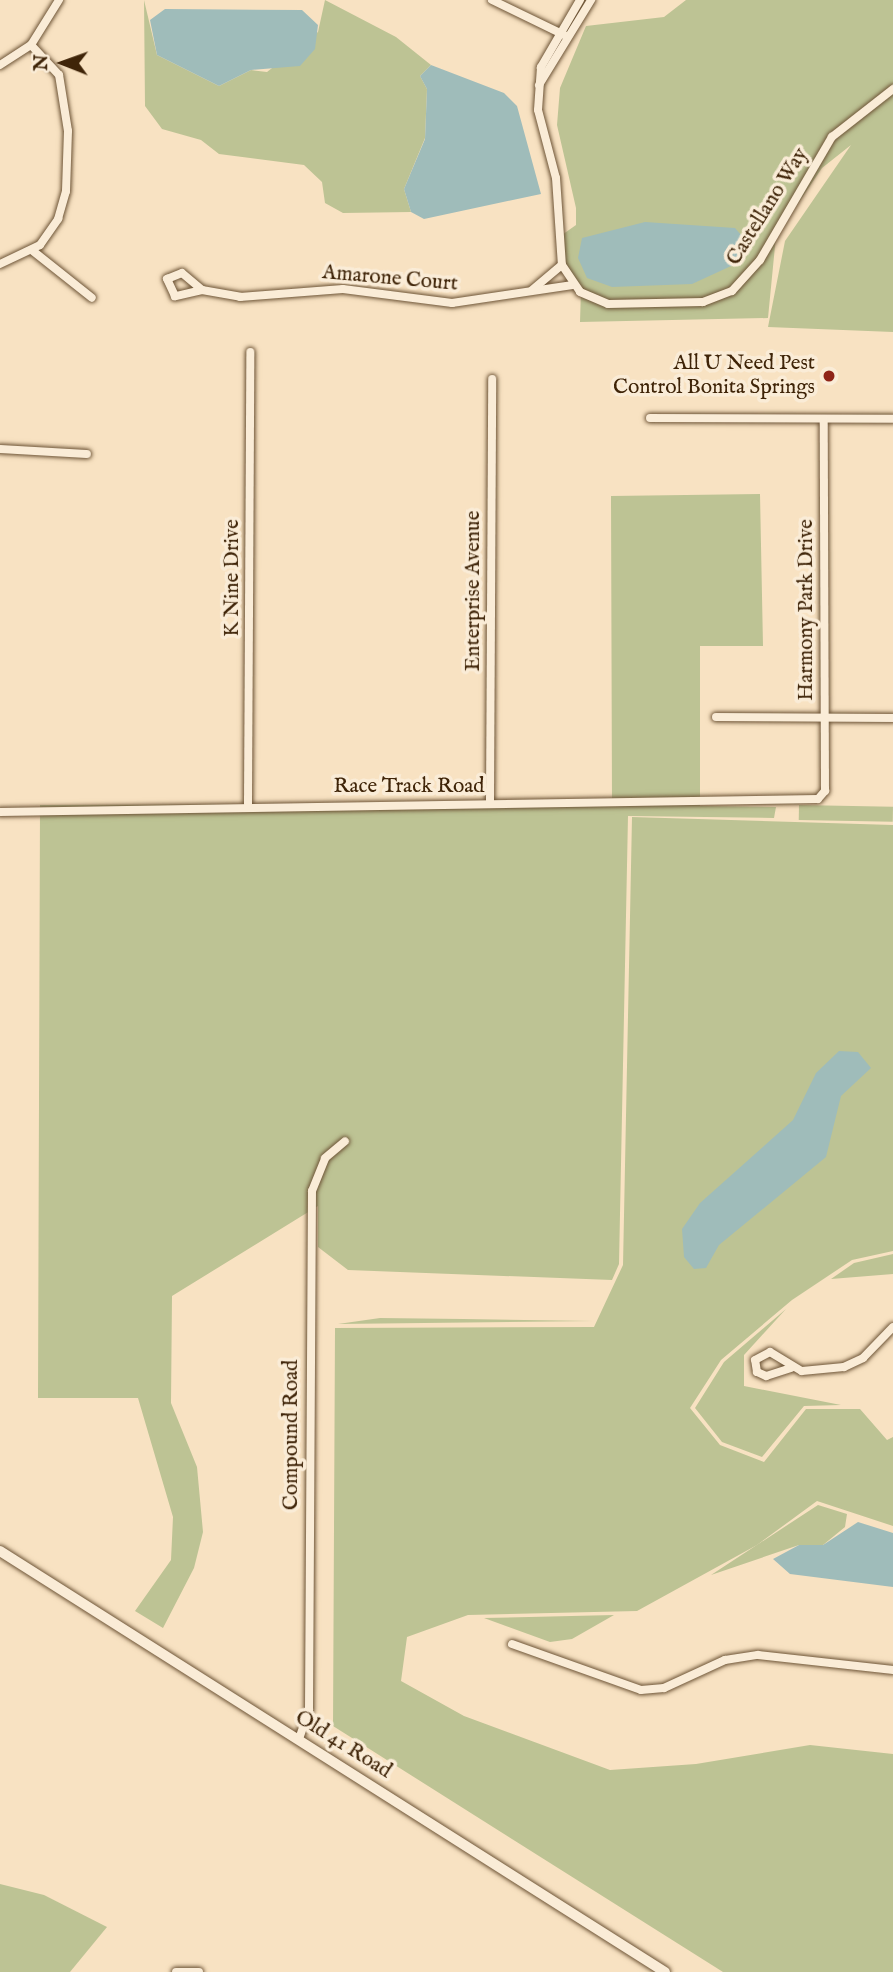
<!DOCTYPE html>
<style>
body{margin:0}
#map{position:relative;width:893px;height:1972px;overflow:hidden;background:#f8e2c2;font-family:"IM FELL English",serif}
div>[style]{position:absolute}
.green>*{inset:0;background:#bdc394;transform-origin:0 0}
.water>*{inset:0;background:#9fbcba}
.roads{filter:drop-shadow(0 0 2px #6d5436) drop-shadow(0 0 2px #6d5436)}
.street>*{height:8px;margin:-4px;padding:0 4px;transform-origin:4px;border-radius:4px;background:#faecd7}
.secondary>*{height:10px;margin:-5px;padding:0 5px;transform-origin:5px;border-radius:5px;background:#faecd7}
.dots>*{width:19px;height:19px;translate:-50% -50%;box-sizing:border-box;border:4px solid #faecd7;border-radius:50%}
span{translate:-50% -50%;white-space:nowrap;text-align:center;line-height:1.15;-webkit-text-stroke:7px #faecd7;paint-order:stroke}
.street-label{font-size:21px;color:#3f2408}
.poi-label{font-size:21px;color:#3f2408}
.right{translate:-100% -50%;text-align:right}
.north{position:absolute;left:28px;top:28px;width:70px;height:70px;-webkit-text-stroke:5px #faecd7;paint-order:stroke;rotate:271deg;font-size:19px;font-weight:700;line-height:28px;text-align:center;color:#3f2408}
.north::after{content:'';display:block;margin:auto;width:24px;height:32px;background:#3f2408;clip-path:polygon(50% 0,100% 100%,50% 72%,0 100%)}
</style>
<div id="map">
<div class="green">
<i style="clip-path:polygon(144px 0,157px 55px,219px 86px,251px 70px,267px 72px,318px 32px,325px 0,396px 37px,431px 65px,420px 76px,427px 89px,425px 138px,404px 189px,411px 212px,343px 213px,325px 203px,322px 182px,304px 165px,219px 154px,201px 140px,162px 129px,145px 106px)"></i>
<i style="clip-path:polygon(686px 0,893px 0,893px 332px,768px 327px,785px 241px,851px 145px,822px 168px,776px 236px,768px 318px,580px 322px,581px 290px,564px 265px,559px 237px,576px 225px,576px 208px,557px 125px,560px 88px,586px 26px,664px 17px)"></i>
<i style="clip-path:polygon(760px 494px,763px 646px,700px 646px,700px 806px,776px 807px,774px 818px,628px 816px,619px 1264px,612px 1280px,348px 1270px,318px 1247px,318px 1206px,172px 1296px,171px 1403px,197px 1467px,203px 1532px,194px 1568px,163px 1628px,135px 1611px,171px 1560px,173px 1517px,138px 1398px,38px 1398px,40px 805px,612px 804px,611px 496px)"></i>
<i style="left:799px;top:805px;width:94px;height:15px;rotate:1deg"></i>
<i style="clip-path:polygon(632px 817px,893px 825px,893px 1251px,852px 1260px,792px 1300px,721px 1360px,690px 1408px,720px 1445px,764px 1462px,806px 1409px,860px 1409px,887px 1440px,893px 1437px,893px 1526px,817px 1501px,757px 1545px,637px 1611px,468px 1615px,407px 1637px,401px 1681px,464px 1716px,610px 1770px,696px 1764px,810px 1745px,893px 1754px,893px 1972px,723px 1972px,333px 1726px,335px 1328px,594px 1327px,623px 1265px)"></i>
<i style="clip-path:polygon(893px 1254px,893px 1274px,831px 1279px,854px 1263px)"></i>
<i style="clip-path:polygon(786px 1309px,744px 1355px,744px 1386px,841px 1405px,804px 1406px,762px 1457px,722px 1442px,695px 1408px,724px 1362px)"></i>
<i style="clip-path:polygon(380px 1318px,463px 1319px,593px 1321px,338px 1324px)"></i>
<i style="clip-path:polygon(818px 1505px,847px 1514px,845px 1527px,823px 1545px,799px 1545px,711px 1575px)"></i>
<i style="clip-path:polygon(614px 1615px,572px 1639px,550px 1642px,484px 1618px)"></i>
<i style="clip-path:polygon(0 1884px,44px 1895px,107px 1927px,70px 1972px,0 1972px)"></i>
</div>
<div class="water">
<i style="clip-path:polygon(165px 9px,302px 10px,318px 25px,315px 49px,300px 66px,251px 70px,219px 86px,157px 55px,150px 20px)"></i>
<i style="clip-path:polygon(431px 65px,504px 93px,517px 106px,541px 194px,424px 219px,411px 212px,404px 189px,425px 139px,427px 89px,420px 76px)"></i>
<i style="clip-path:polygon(645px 222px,735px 228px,742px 236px,742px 261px,692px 284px,612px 287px,587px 278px,578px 258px,582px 238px)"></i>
<i style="clip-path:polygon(839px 1051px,858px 1052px,871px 1068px,841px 1096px,826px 1157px,719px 1245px,706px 1268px,694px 1269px,684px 1257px,682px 1229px,700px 1203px,793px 1120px,816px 1073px)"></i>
<i style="clip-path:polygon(858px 1522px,893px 1533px,893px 1587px,790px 1574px,773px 1559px,799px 1545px,823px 1545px)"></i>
</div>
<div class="roads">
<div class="street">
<i style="left:492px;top:0;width:80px;rotate:25.9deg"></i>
<i style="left:580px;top:0;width:78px;rotate:120.2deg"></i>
<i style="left:541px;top:67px;width:43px;rotate:94deg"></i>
<i style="left:538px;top:110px;width:70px;rotate:75.2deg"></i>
<i style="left:556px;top:178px;width:87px;rotate:86.1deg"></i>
<i style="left:562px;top:265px;width:32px;rotate:56deg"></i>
<i style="left:580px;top:292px;width:30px;rotate:23deg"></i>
<i style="left:608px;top:304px;width:95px;rotate:-1.2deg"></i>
<i style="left:703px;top:302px;width:31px;rotate:-21deg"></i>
<i style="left:732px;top:291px;width:42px;rotate:-47.9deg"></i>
<i style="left:760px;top:260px;width:143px;rotate:-59.7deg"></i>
<i style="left:832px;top:137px;width:78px;rotate:-38.2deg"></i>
<i style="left:0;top:65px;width:37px;rotate:-33deg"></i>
<i style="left:31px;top:45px;width:53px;rotate:-58.1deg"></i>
<i style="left:539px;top:85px;width:100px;rotate:-58.5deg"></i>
<i style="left:33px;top:251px;width:75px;rotate:38.5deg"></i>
<i style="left:0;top:264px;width:44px;rotate:-25.4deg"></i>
<i style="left:40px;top:245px;width:32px;rotate:-55deg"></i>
<i style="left:58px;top:219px;width:29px;rotate:-74deg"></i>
<i style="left:66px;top:191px;width:60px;rotate:-88.1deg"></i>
<i style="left:68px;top:131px;width:57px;rotate:-99.1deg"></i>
<i style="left:59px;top:75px;width:41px;rotate:-133deg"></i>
<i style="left:202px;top:290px;width:28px;rotate:167deg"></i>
<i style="left:175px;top:296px;width:19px;rotate:-115deg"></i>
<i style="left:167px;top:279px;width:16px;rotate:-22deg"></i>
<i style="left:182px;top:273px;width:26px;rotate:40deg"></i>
<i style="left:202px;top:290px;width:39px;rotate:10deg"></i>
<i style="left:240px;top:297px;width:103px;rotate:-4.4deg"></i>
<i style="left:343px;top:289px;width:110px;rotate:7.3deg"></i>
<i style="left:452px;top:303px;width:122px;rotate:-8.5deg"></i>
<i style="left:532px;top:290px;width:39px;rotate:-40deg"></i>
<i style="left:650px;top:418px;width:243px;rotate:0.2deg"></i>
<i style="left:0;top:449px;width:87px;rotate:3.3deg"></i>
<i style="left:716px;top:717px;width:177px;rotate:0.3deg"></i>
<i style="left:248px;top:804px;width:452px;rotate:-89.7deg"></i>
<i style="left:490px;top:804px;width:425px;rotate:-89.7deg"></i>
<i style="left:0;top:812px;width:818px;rotate:-0.91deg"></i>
<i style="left:818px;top:799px;width:11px;rotate:-49deg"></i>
<i style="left:825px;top:791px;width:372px;rotate:-90.2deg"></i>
<i style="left:791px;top:1368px;width:26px;rotate:162deg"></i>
<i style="left:766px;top:1376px;width:10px;rotate:-156deg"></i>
<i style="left:757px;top:1372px;width:12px;rotate:-99deg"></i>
<i style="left:755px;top:1360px;width:17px;rotate:-28deg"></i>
<i style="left:770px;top:1352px;width:37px;rotate:31deg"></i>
<i style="left:802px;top:1371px;width:42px;rotate:-5.4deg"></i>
<i style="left:844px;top:1367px;width:21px;rotate:-25deg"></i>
<i style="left:863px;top:1358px;width:43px;rotate:-45.9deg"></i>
<i style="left:512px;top:1644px;width:137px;rotate:19.6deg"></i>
<i style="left:641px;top:1690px;width:23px;rotate:-5deg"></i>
<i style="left:664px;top:1688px;width:67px;rotate:-24.7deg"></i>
<i style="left:725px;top:1660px;width:33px;rotate:-9deg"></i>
<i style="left:758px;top:1655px;width:136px;rotate:6.3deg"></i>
<i style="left:299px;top:1739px;width:31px;rotate:-71deg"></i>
<i style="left:309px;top:1710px;width:519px;rotate:-89.67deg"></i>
<i style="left:312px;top:1191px;width:35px;rotate:-68deg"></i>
<i style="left:325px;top:1158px;width:26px;rotate:-40deg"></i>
<i style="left:176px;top:1972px;width:23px"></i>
</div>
<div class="secondary">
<i style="left:0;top:1551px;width:787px;rotate:32.34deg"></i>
</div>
</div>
<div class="dots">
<i style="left:829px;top:376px;background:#8f2418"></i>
</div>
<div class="street-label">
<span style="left:768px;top:207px;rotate:-58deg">Castellano Way</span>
<span style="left:390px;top:279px;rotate:5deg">Amarone Court</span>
<span style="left:233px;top:578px;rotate:-90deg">K Nine Drive</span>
<span style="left:474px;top:591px;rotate:-90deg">Enterprise Avenue</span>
<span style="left:807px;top:610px;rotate:-90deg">Harmony Park Drive</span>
<span style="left:409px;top:787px">Race Track Road</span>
<span style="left:292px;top:1435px;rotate:-90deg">Compound Road</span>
<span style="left:343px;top:1745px;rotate:32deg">Old 41 Road</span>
</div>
<div class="poi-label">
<span class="right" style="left:815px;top:376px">All U Need Pest<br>Control Bonita Springs</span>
</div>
<div class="north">N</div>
</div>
